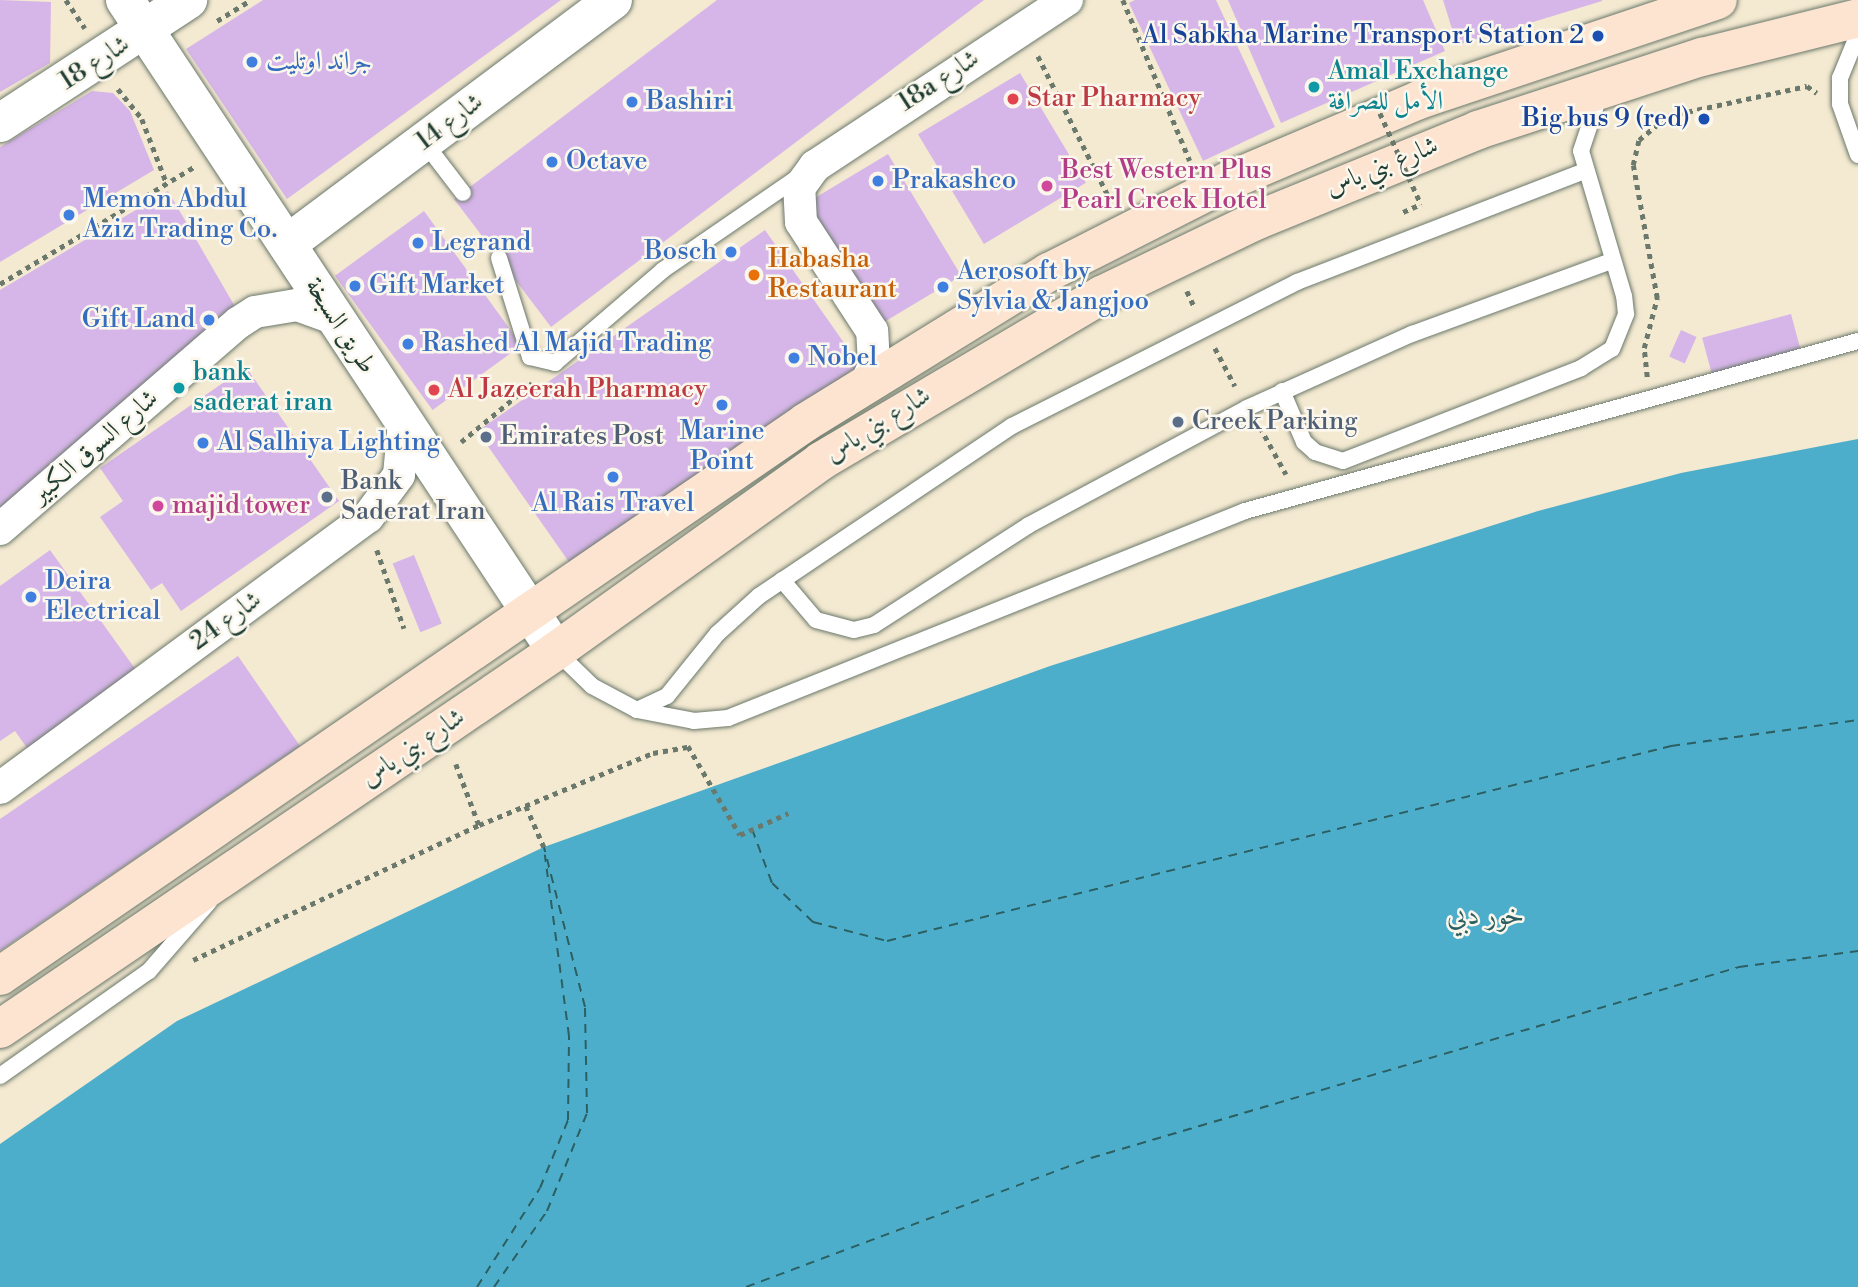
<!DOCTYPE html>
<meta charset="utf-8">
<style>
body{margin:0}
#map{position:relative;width:1858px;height:1287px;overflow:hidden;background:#f4e9d1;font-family:"Libre Bodoni",Amiri,serif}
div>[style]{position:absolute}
.water>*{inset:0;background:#4caecb}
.ferry>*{height:2px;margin-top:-1px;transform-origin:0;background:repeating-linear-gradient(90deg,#2c5f61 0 9px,transparent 0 16px)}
.building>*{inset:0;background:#d6b6e8;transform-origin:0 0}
.path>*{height:4.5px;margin-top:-2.25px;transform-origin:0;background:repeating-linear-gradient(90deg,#6a796b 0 5px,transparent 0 10px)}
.roads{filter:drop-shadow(0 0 2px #6a796b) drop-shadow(0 0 2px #6a796b)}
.service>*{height:16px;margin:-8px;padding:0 8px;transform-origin:8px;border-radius:8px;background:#fff}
.minor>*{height:32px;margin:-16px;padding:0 16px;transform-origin:16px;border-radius:16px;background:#fff}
.tertiary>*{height:38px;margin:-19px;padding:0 19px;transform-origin:19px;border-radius:19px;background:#fff}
.secondary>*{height:38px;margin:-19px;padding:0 19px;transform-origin:19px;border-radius:19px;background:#fde4d1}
.path-bridge>*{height:4.5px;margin-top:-2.25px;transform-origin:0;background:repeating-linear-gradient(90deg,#6a796b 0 5px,transparent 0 10px)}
.dots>*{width:19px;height:19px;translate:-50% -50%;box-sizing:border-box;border:4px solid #fbf7ec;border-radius:50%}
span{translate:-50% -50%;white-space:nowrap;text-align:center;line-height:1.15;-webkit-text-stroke:5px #fbf7ec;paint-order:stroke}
.transit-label{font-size:26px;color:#164399}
.right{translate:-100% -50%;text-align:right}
.shop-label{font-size:26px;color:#366cbe}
.left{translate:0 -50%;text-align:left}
.street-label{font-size:26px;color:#1f3d34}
.culture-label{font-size:26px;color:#0d838f}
.health-label{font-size:26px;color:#be3a42}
.hotel-label{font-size:26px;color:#b23c85}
.food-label{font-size:26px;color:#c56008}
.service-label{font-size:26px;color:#4e5e75}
.water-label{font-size:28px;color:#2c5f61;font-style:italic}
</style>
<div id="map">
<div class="water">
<i style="clip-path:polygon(1858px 439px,1858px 1287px,0 1287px,0 1144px,177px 1021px,544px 847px,1050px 666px,1538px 511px,1681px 473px)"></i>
</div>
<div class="ferry">
<i style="left:752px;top:829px;width:58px;rotate:69.7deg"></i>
<i style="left:772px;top:883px;width:57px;rotate:43.6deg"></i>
<i style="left:813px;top:922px;width:76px;rotate:14.4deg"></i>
<i style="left:887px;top:941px;width:808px;rotate:-13.97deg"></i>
<i style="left:1671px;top:746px;width:189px;rotate:-7.9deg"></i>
<i style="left:477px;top:1287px;width:117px;rotate:-57.5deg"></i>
<i style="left:540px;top:1188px;width:74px;rotate:-67.6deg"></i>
<i style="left:568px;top:1120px;width:84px;rotate:-89.3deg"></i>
<i style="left:569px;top:1036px;width:183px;rotate:-97.6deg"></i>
<i style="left:494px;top:1287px;width:93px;rotate:-55.1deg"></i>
<i style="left:547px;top:1211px;width:106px;rotate:-67.8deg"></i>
<i style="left:587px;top:1113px;width:106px;rotate:-91.1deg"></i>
<i style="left:585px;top:1007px;width:165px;rotate:-104.4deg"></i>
<i style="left:746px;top:1287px;width:368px;rotate:-20.5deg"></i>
<i style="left:1091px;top:1158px;width:676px;rotate:-16.42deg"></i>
<i style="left:1739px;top:967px;width:120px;rotate:-7.7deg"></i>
</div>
<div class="building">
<i style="clip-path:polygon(0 0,51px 2px,50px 63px,0 92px)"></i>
<i style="clip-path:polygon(263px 0,561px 0,287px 199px,186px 49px)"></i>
<i style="clip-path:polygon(717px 0,984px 0,551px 327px,454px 199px)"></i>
<i style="clip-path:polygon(1135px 0,1216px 0,1275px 127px,1203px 161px,1129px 3px)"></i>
<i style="clip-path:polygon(1228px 0,1423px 0,1445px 51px,1281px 123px)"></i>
<i style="clip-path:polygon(1443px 0,1602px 0,1602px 1px,1457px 45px)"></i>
<i style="left:1020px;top:73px;width:128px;height:119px;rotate:59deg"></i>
<i style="clip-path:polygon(92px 91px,113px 93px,130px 111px,154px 170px,0 262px,0 147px)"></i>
<i style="left:888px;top:154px;width:142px;height:99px;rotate:59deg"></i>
<i style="clip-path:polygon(168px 191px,241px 317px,0 514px,0 290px)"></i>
<i style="left:424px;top:211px;width:166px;height:110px;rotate:54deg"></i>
<i style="left:765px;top:230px;width:165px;height:351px;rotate:55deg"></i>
<i style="left:1791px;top:314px;width:39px;height:92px;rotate:75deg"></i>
<i style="left:1681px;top:330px;width:17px;height:29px;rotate:24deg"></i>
<i style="clip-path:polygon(246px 367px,339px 501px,181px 611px,162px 583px,151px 590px,100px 517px,123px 501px,100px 468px)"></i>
<i style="clip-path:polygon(50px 550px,136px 670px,27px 748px,15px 731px,0 741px,0 586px)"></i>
<i style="left:414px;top:555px;width:74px;height:23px;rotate:68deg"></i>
<i style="clip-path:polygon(238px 656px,300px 746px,0 951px,0 819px)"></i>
</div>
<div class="path">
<i style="left:66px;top:0;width:34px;rotate:56deg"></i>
<i style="left:1123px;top:0;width:174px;rotate:67.4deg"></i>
<i style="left:217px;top:21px;width:39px;rotate:-32deg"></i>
<i style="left:1038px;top:56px;width:162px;rotate:63.3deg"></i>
<i style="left:118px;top:89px;width:38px;rotate:51deg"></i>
<i style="left:142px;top:119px;width:70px;rotate:69deg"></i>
<i style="left:1403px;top:212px;width:20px;rotate:-24deg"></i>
<i style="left:0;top:284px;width:227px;rotate:-31.1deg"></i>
<i style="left:1187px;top:291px;width:19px;rotate:65deg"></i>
<i style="left:1215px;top:348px;width:43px;rotate:62.2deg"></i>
<i style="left:1647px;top:377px;width:29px;rotate:-96deg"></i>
<i style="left:1644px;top:348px;width:52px;rotate:-75.4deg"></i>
<i style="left:1657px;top:298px;width:135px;rotate:-100.2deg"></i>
<i style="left:1633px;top:165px;width:26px;rotate:-77deg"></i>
<i style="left:1639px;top:140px;width:38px;rotate:-40deg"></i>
<i style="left:1668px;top:116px;width:142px;rotate:-12.2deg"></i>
<i style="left:1807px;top:86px;width:12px;rotate:35deg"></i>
<i style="left:1260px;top:427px;width:54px;rotate:61deg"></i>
<i style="left:461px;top:442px;width:92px;rotate:-39.7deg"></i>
<i style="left:377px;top:550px;width:83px;rotate:70.9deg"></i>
<i style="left:688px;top:746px;width:103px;rotate:59.7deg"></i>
<i style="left:740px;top:835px;width:53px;rotate:-24.6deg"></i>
<i style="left:456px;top:764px;width:65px;rotate:69.3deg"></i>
<i style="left:526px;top:806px;width:45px;rotate:66.3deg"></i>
<i style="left:193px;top:960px;width:316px;rotate:-25.3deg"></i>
<i style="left:479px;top:825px;width:188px;rotate:-22.5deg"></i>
<i style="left:653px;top:753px;width:36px;rotate:-10deg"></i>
</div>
<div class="roads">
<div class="service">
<i style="left:1858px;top:34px;width:48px;rotate:112.2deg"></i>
<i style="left:1840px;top:78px;width:26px;rotate:90deg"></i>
<i style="left:1840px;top:104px;width:54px;rotate:70.6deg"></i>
<i style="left:424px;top:142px;width:64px;rotate:52.6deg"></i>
<i style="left:499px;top:258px;width:104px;rotate:72.6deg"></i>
<i style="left:530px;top:357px;width:26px;rotate:13deg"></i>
<i style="left:555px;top:363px;width:143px;rotate:-40.7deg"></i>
<i style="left:663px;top:270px;width:168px;rotate:-34.5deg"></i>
<i style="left:1282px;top:391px;width:56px;rotate:66.7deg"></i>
<i style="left:1304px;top:442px;width:15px;rotate:42deg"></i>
<i style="left:1315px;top:452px;width:29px;rotate:18deg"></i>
<i style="left:1343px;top:461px;width:256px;rotate:-21.3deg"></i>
<i style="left:1581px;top:368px;width:36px;rotate:-32deg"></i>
<i style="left:1612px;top:349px;width:38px;rotate:-68deg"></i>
<i style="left:1626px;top:314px;width:18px;rotate:-96deg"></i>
<i style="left:1624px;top:296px;width:151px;rotate:-106.5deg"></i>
<i style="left:1581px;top:151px;width:57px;rotate:-71.6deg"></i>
<i style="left:782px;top:580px;width:52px;rotate:49.6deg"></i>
<i style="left:816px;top:620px;width:39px;rotate:15deg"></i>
<i style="left:854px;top:630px;width:21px;rotate:-14deg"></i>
<i style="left:874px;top:625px;width:184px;rotate:-32.8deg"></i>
<i style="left:1029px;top:525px;width:247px;rotate:-28.2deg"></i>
<i style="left:1247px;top:408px;width:181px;rotate:-24.2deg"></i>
<i style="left:1412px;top:334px;width:213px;rotate:-20.1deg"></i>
<i style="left:556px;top:651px;width:50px;rotate:44.2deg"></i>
<i style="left:592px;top:686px;width:51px;rotate:28.1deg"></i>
<i style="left:637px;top:710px;width:58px;rotate:10.9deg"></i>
<i style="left:694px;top:721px;width:34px;rotate:-5deg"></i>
<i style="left:728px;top:718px;width:557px;rotate:-21.82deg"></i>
<i style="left:1245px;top:511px;width:636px;rotate:-15.5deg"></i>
<i style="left:637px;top:710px;width:33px;rotate:-25deg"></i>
<i style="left:667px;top:696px;width:80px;rotate:-51.1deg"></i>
<i style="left:717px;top:634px;width:57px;rotate:-42.1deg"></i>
<i style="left:759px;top:596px;width:305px;rotate:-33.9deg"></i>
<i style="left:1012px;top:426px;width:319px;rotate:-26.8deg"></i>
<i style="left:1297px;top:282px;width:309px;rotate:-21.1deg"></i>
<i style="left:0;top:1076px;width:182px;rotate:-35.2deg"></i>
<i style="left:149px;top:971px;width:91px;rotate:-49deg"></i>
</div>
<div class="minor">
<i style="left:867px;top:381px;width:17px;rotate:-66deg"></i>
<i style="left:874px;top:365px;width:34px;rotate:-93deg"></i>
<i style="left:872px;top:331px;width:130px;rotate:-123.1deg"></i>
<i style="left:801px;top:222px;width:34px;rotate:-93deg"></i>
<i style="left:799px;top:188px;width:27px;rotate:-54deg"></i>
<i style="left:815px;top:166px;width:302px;rotate:-33.4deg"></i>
<i style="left:0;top:529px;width:315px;rotate:-40.9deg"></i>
<i style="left:238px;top:323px;width:20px;rotate:-33deg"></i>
<i style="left:255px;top:312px;width:43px;rotate:-9.5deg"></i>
<i style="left:297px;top:305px;width:41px;rotate:19.7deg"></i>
<i style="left:0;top:788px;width:457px;rotate:-36.4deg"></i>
<i style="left:368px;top:517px;width:52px;rotate:-53.6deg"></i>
<i style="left:399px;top:475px;width:53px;rotate:-84.6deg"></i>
</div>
<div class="tertiary">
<i style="left:125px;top:0;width:781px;rotate:56.49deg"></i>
<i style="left:0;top:123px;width:225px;rotate:-33.2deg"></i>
<i style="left:287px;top:244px;width:407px;rotate:-36.8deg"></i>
</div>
<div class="secondary">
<i style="left:0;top:976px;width:978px;rotate:-34.5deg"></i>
<i style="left:806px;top:422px;width:286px;rotate:-31.7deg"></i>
<i style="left:1049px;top:272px;width:201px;rotate:-26.9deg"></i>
<i style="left:1228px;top:181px;width:207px;rotate:-23deg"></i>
<i style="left:1419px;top:100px;width:315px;rotate:-18.5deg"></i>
<i style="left:0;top:1029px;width:672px;rotate:-34.21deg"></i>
<i style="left:556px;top:651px;width:326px;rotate:-35.6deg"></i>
<i style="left:821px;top:461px;width:326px;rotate:-30.6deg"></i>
<i style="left:1102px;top:295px;width:173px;rotate:-25.7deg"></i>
<i style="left:1258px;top:220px;width:238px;rotate:-22.2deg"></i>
<i style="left:1478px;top:130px;width:236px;rotate:-18.1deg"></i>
<i style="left:1702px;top:57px;width:161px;rotate:-14deg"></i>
</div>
</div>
<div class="path-bridge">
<i style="left:1376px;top:104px;width:110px;rotate:65.8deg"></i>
</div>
<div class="dots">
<i style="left:1598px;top:36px;background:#1a4fb4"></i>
<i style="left:252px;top:62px;background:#3f7fe0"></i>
<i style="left:1314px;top:87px;background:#0f9aa8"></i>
<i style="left:1013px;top:99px;background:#e0444e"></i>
<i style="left:632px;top:102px;background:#3f7fe0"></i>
<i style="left:1704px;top:119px;background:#1a4fb4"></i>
<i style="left:552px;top:162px;background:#3f7fe0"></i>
<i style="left:878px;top:181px;background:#3f7fe0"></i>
<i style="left:1047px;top:186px;background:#d1479c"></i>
<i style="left:69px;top:215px;background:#3f7fe0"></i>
<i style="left:418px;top:243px;background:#3f7fe0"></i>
<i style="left:731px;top:252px;background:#3f7fe0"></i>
<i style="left:754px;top:275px;background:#e8710a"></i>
<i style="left:355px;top:286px;background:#3f7fe0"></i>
<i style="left:943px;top:287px;background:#3f7fe0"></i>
<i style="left:209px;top:320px;background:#3f7fe0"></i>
<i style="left:408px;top:344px;background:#3f7fe0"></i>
<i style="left:794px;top:358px;background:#3f7fe0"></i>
<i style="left:179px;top:388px;background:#0f9aa8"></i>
<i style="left:434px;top:390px;background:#e0444e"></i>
<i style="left:722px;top:405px;background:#3f7fe0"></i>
<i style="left:1178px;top:422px;background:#5c6f8a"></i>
<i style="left:486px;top:437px;background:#5c6f8a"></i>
<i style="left:203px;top:443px;background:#3f7fe0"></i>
<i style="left:613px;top:477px;background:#3f7fe0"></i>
<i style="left:327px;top:497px;background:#5c6f8a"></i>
<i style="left:158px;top:506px;background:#d1479c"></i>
<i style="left:31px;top:597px;background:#3f7fe0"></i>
</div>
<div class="transit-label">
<span class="right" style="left:1584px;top:36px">Al Sabkha Marine Transport Station 2</span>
<span class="right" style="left:1690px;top:119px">Big bus 9 (red)</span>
</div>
<div class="shop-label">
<span class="left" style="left:266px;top:62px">جراند اوتليت</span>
<span class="left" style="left:646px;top:102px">Bashiri</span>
<span class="left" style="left:566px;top:162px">Octave</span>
<span class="left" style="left:892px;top:181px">Prakashco</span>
<span class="left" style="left:83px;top:215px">Memon Abdul<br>Aziz Trading Co.</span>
<span class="left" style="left:432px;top:243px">Legrand</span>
<span class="right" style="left:717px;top:252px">Bosch</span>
<span class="left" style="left:957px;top:287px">Aerosoft by<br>Sylvia &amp; Jangjoo</span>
<span class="left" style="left:369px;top:286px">Gift Market</span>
<span class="right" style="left:195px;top:320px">Gift Land</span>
<span class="left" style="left:422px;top:344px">Rashed Al Majid Trading</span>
<span class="left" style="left:808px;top:358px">Nobel</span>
<span style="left:722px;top:447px">Marine<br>Point</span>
<span class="left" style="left:217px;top:443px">Al Salhiya Lighting</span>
<span style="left:613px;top:504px">Al Rais Travel</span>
<span class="left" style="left:45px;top:597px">Deira<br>Electrical</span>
</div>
<div class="street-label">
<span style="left:95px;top:63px;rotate:-33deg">شارع 18</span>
<span style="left:939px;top:81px;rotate:-33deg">18a شارع</span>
<span style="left:450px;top:122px;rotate:-37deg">شارع 14</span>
<span style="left:1382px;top:167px;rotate:-22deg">شارع بني ياس</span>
<span style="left:340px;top:326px;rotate:57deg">طريق السبخة</span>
<span style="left:878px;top:425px;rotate:-32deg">شارع بني ياس</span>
<span style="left:95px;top:447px;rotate:-41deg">شارع السوق الكبير</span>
<span style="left:226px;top:621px;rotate:-36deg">شارع 24</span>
<span style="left:413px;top:748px;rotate:-34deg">شارع بني ياس</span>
</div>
<div class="culture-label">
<span class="left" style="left:1328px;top:87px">Amal Exchange<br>الأمل للصرافة</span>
<span class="left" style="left:193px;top:388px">bank<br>saderat iran</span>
</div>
<div class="health-label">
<span class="left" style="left:1027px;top:99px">Star Pharmacy</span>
<span class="left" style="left:448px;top:390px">Al Jazeerah Pharmacy</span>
</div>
<div class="hotel-label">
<span class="left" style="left:1061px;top:186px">Best Western Plus<br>Pearl Creek Hotel</span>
<span class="left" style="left:172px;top:506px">majid tower</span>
</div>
<div class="food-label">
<span class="left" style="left:768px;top:275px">Habasha<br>Restaurant</span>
</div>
<div class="service-label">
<span class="left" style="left:1192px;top:422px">Creek Parking</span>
<span class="left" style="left:500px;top:437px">Emirates Post</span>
<span class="left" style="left:341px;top:497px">Bank<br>Saderat Iran</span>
</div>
<div class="water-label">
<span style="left:1486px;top:916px">خور دبي</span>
</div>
</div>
